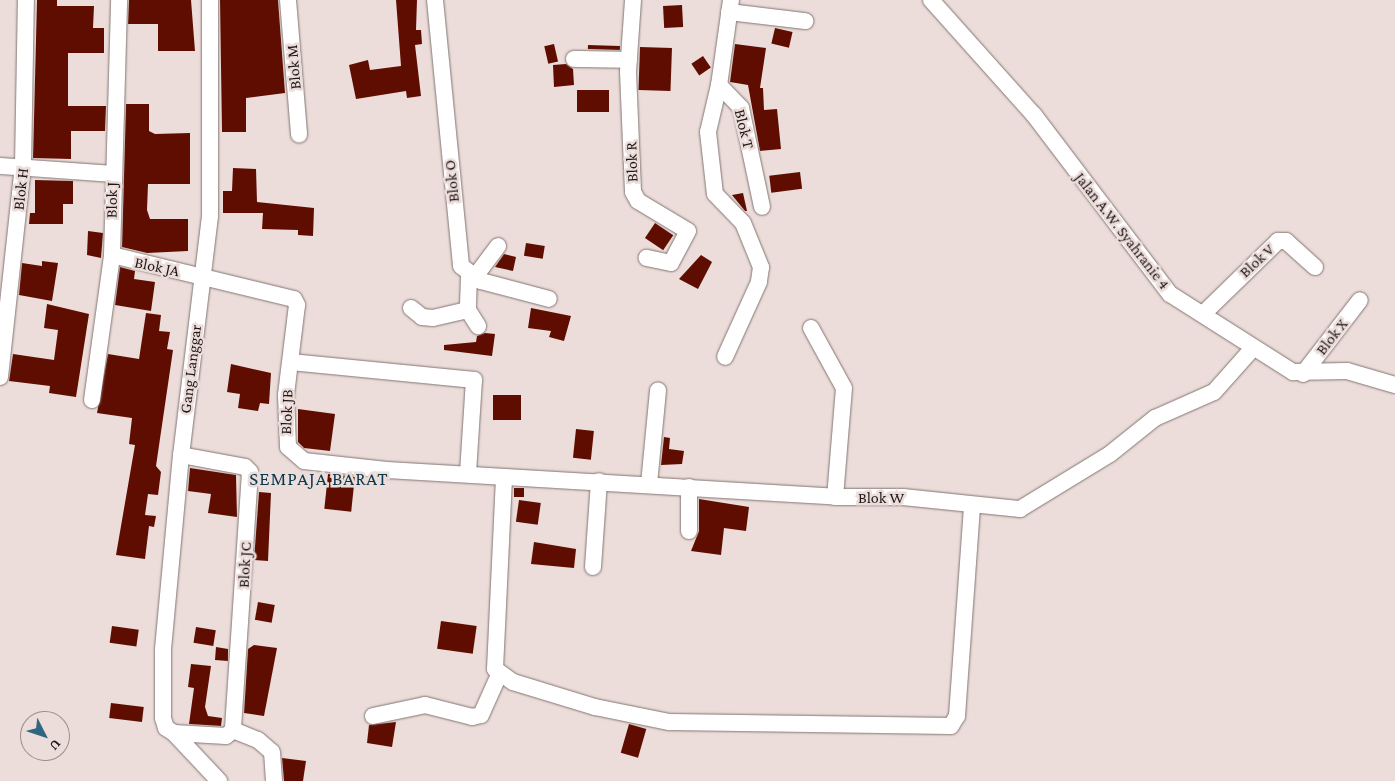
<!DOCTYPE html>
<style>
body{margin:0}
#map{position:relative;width:1395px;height:781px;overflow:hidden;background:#ecddda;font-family:"Crimson Pro",serif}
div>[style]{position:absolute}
.building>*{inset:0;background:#5f0d00;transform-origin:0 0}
.roads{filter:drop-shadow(0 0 1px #827572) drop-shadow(0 0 1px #827572)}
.street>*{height:16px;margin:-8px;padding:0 8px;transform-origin:8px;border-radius:8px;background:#fff}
span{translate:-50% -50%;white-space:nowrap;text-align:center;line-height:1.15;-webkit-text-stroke:5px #ecddda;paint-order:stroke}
.street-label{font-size:16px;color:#1f1a18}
.quarter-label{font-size:19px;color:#0a384d;letter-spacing:1px}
.north{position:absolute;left:20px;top:711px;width:50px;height:50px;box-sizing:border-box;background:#ecddda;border:1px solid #9a8f8c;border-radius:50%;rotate:131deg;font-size:14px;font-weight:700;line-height:20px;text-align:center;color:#1f1a18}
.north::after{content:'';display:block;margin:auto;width:18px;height:22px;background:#306681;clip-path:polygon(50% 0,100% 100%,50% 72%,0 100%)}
</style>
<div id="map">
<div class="building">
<i style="clip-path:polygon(37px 0,57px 0,57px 6px,94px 6px,93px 28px,104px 28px,104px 53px,68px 53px,68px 106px,106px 106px,105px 131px,71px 131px,71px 159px,33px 158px)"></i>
<i style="clip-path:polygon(129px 0,191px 0,195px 51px,158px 51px,158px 24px,128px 24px)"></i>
<i style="clip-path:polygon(220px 0,278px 0,285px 93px,246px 98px,246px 132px,222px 132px)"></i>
<i style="clip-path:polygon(396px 0,417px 0,416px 30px,421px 30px,422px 44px,415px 45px,421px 96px,407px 98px,406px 91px,356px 99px,349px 65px,368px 60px,370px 70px,401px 66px)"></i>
<i style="left:682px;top:5px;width:22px;height:19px;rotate:87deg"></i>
<i style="left:775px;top:28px;width:18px;height:16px;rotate:13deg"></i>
<i style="left:554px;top:44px;width:18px;height:10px;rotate:77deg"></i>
<i style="clip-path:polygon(735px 44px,766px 48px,760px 88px,763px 88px,764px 110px,777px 109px,781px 149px,760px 151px,748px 85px,730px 82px)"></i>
<i style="left:588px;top:45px;width:32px;height:4px;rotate:2deg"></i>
<i style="left:640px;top:47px;width:32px;height:43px;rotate:2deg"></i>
<i style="left:703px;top:56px;width:14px;height:14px;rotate:56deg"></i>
<i style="clip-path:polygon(566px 64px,573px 69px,574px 85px,554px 87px,553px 65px)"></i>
<i style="left:577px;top:90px;width:32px;height:22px"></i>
<i style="clip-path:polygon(126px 104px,149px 104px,149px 131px,155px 134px,190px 133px,190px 184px,148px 184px,147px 210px,150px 219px,188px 219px,188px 251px,147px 253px,122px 247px)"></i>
<i style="clip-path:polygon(233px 168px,256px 169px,257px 202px,314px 208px,313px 236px,298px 235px,298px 230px,262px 229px,263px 213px,223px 213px,223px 191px,232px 191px)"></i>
<i style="left:800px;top:172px;width:17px;height:31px;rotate:83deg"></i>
<i style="clip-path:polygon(35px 180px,73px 181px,73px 204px,63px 204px,63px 224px,29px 224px,30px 213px,35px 213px)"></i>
<i style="clip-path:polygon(743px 193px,747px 211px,745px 211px,732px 195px)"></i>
<i style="left:655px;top:223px;width:22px;height:18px;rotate:34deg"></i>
<i style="clip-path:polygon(88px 231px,103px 233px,101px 258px,87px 255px)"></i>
<i style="left:526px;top:243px;width:19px;height:13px;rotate:9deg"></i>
<i style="clip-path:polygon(504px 254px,516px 257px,513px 271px,495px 267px)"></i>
<i style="clip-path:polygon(701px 255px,712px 262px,698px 289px,679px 279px)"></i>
<i style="clip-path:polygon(42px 261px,58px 263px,52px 301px,19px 295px,22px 263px,42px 266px)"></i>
<i style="clip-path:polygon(120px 267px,135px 271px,134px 279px,155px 282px,151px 311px,115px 305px)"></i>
<i style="clip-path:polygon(47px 304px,89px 314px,76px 397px,49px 393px,50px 386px,9px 381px,13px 354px,54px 360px,58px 330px,44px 328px)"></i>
<i style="clip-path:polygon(531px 308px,571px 316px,564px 341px,549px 337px,551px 331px,528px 328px)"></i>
<i style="clip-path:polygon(146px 313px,161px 315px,159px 331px,170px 332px,167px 349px,173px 350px,156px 466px,161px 472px,158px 495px,148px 494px,145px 515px,156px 516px,154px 527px,149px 526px,145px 559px,116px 555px,135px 445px,129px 444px,132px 418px,97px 413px,108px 354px,139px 359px)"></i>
<i style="clip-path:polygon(485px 333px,495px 334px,492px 356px,444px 350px,444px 345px,476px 342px,477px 336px)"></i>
<i style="clip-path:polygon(231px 364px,271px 373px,269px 404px,260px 403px,258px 411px,238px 408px,240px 394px,227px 392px)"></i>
<i style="left:493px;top:395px;width:28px;height:25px"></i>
<i style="clip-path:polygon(298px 409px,335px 414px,330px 451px,304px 448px,298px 442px)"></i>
<i style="left:576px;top:429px;width:18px;height:29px;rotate:6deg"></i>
<i style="clip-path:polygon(664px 437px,670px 438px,669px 449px,684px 451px,682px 464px,661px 465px)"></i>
<i style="clip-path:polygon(190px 468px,236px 475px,237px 517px,208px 513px,211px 494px,188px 491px)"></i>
<i style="left:328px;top:474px;width:27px;height:35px;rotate:6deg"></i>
<i style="left:514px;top:488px;width:10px;height:9px"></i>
<i style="clip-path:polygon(259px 492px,271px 493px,268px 561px,254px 560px)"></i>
<i style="clip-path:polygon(699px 499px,749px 507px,746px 531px,724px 528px,721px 555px,691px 551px,699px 531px)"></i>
<i style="left:519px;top:500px;width:22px;height:22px;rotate:8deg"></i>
<i style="clip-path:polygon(534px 542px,576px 549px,574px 568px,531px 564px)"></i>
<i style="left:258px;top:602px;width:17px;height:18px;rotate:10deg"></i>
<i style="left:441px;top:621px;width:36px;height:28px;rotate:8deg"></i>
<i style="left:112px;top:626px;width:27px;height:17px;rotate:8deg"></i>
<i style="left:196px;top:627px;width:20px;height:16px;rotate:9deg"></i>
<i style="clip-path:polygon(254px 645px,277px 648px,264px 716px,244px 713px,248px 649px)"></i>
<i style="clip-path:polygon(216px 647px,228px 649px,228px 661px,215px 660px)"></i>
<i style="clip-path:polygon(191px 664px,211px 666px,205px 707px,208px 716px,222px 718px,221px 726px,189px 724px,194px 688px,188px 687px)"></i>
<i style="left:111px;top:703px;width:33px;height:15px;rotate:7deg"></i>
<i style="clip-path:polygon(396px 722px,392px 747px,367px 743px,369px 725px)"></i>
<i style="left:629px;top:724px;width:18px;height:30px;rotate:16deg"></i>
<i style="clip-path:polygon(282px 758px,306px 761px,303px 781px,284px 781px)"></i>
</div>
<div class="roads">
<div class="street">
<i style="left:210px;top:0;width:216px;rotate:90deg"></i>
<i style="left:210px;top:216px;width:241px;rotate:96.9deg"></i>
<i style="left:181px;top:455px;width:196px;rotate:95.3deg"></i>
<i style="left:163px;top:650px;width:68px;rotate:90deg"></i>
<i style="left:163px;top:718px;width:10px;rotate:73deg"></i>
<i style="left:166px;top:728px;width:9px;rotate:32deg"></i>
<i style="left:174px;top:733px;width:52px;rotate:3.3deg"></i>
<i style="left:226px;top:736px;width:9px;rotate:-41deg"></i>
<i style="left:288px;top:0;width:135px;rotate:85.3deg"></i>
<i style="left:435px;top:0;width:267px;rotate:84.4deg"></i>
<i style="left:461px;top:266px;width:25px;rotate:37deg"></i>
<i style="left:481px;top:281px;width:70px;rotate:14.8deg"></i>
<i style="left:633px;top:0;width:72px;rotate:94deg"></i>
<i style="left:628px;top:72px;width:120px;rotate:87.6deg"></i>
<i style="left:633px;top:192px;width:10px;rotate:61deg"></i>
<i style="left:638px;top:201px;width:58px;rotate:31deg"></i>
<i style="left:688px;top:231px;width:36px;rotate:118deg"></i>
<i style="left:671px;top:263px;width:25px;rotate:-168deg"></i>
<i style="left:731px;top:0;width:86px;rotate:98deg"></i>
<i style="left:719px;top:85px;width:32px;rotate:46deg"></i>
<i style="left:741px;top:108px;width:101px;rotate:78deg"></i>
<i style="left:931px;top:0;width:154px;rotate:48.2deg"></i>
<i style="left:1034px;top:115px;width:225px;rotate:52.8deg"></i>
<i style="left:1170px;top:294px;width:146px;rotate:32.4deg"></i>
<i style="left:1293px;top:372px;width:54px;rotate:-1.1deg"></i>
<i style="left:1347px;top:371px;width:50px;rotate:16.3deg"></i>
<i style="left:729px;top:12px;width:77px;rotate:6.8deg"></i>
<i style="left:574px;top:59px;width:55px;rotate:1deg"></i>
<i style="left:719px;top:85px;width:48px;rotate:103.2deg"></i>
<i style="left:708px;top:132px;width:62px;rotate:83.6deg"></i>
<i style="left:715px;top:194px;width:40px;rotate:46deg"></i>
<i style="left:743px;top:223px;width:48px;rotate:67.8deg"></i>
<i style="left:761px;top:267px;width:15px;rotate:98deg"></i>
<i style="left:759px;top:282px;width:82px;rotate:114.4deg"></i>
<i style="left:0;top:166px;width:113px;rotate:4deg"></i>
<i style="left:112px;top:255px;width:187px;rotate:13.6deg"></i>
<i style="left:294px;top:299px;width:7px;rotate:63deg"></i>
<i style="left:297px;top:305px;width:91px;rotate:97deg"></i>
<i style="left:286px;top:395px;width:52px;rotate:87.8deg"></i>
<i style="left:288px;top:447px;width:21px;rotate:41deg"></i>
<i style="left:304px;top:461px;width:83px;rotate:6.2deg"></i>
<i style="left:387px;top:470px;width:449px;rotate:3.4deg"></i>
<i style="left:835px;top:497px;width:68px"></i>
<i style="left:903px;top:497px;width:118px;rotate:5.9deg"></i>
<i style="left:1020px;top:509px;width:105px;rotate:-31.4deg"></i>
<i style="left:1110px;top:454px;width:58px;rotate:-38.7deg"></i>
<i style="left:1155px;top:418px;width:64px;rotate:-23.8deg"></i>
<i style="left:1214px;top:392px;width:59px;rotate:-48.4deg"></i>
<i style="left:469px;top:276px;width:34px;rotate:92deg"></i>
<i style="left:468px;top:310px;width:19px;rotate:58deg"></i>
<i style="left:474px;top:278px;width:40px;rotate:-53deg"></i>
<i style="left:411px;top:308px;width:14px;rotate:39deg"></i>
<i style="left:422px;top:317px;width:11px;rotate:5deg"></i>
<i style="left:433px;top:318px;width:36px;rotate:-13deg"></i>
<i style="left:1203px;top:314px;width:105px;rotate:-44.2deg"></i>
<i style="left:1278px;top:241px;width:8px"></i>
<i style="left:1286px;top:241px;width:39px;rotate:42deg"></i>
<i style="left:811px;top:328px;width:68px;rotate:61.2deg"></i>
<i style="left:844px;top:388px;width:109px;rotate:94.7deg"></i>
<i style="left:291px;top:362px;width:184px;rotate:5.6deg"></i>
<i style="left:474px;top:380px;width:93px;rotate:93.7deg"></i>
<i style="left:1303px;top:374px;width:93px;rotate:-52.4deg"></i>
<i style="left:0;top:377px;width:212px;rotate:-83.8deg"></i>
<i style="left:23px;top:166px;width:166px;rotate:-89deg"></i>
<i style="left:92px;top:400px;width:146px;rotate:-82.1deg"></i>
<i style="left:112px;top:255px;width:255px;rotate:-88.4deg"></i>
<i style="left:181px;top:455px;width:65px;rotate:10.6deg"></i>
<i style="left:245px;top:467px;width:7px;rotate:45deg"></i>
<i style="left:250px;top:472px;width:259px;rotate:93.8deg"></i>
<i style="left:504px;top:478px;width:191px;rotate:92.7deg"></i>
<i style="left:495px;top:669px;width:22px;rotate:36deg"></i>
<i style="left:513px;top:682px;width:86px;rotate:17deg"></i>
<i style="left:595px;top:707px;width:76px;rotate:11.5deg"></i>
<i style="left:669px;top:722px;width:282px;rotate:0.8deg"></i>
<i style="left:951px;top:726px;width:12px;rotate:-59deg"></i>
<i style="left:957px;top:716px;width:211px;rotate:-85.9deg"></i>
<i style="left:649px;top:484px;width:94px;rotate:-84.5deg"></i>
<i style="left:689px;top:487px;width:44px;rotate:90deg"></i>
<i style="left:593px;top:567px;width:86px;rotate:-86deg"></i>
<i style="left:373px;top:716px;width:53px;rotate:-11.9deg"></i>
<i style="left:425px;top:705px;width:49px;rotate:14.3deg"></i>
<i style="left:472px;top:717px;width:9px;rotate:-13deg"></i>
<i style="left:481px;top:715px;width:44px;rotate:-65.8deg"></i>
<i style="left:233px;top:730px;width:27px;rotate:22deg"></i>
<i style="left:258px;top:740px;width:18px;rotate:41deg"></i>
<i style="left:272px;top:752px;width:29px;rotate:86deg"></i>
<i style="left:174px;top:733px;width:66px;rotate:46.8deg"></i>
</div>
</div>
<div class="street-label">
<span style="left:294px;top:67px;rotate:-95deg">Blok M</span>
<span style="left:744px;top:129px;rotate:76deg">Blok T</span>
<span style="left:632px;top:162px;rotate:-92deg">Blok R</span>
<span style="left:452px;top:181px;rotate:-96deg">Blok O</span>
<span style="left:21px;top:189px;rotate:-84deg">Blok H</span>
<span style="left:112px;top:200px;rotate:-89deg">Blok J</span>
<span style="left:1122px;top:231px;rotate:52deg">Jalan A.W. Syahranie 4</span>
<span style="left:1257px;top:261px;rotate:-43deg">Blok V</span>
<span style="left:157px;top:267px;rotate:12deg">Blok JA</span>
<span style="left:1332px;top:337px;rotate:-52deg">Blok X</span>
<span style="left:191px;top:369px;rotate:-83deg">Gang Langgar</span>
<span style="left:287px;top:412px;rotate:-88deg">Blok JB</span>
<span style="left:881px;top:498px">Blok W</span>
<span style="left:245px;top:565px;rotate:-87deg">Blok JC</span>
</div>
<div class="quarter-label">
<span style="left:319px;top:479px">SEMPAJA BARAT</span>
</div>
<div class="north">U</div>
</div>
